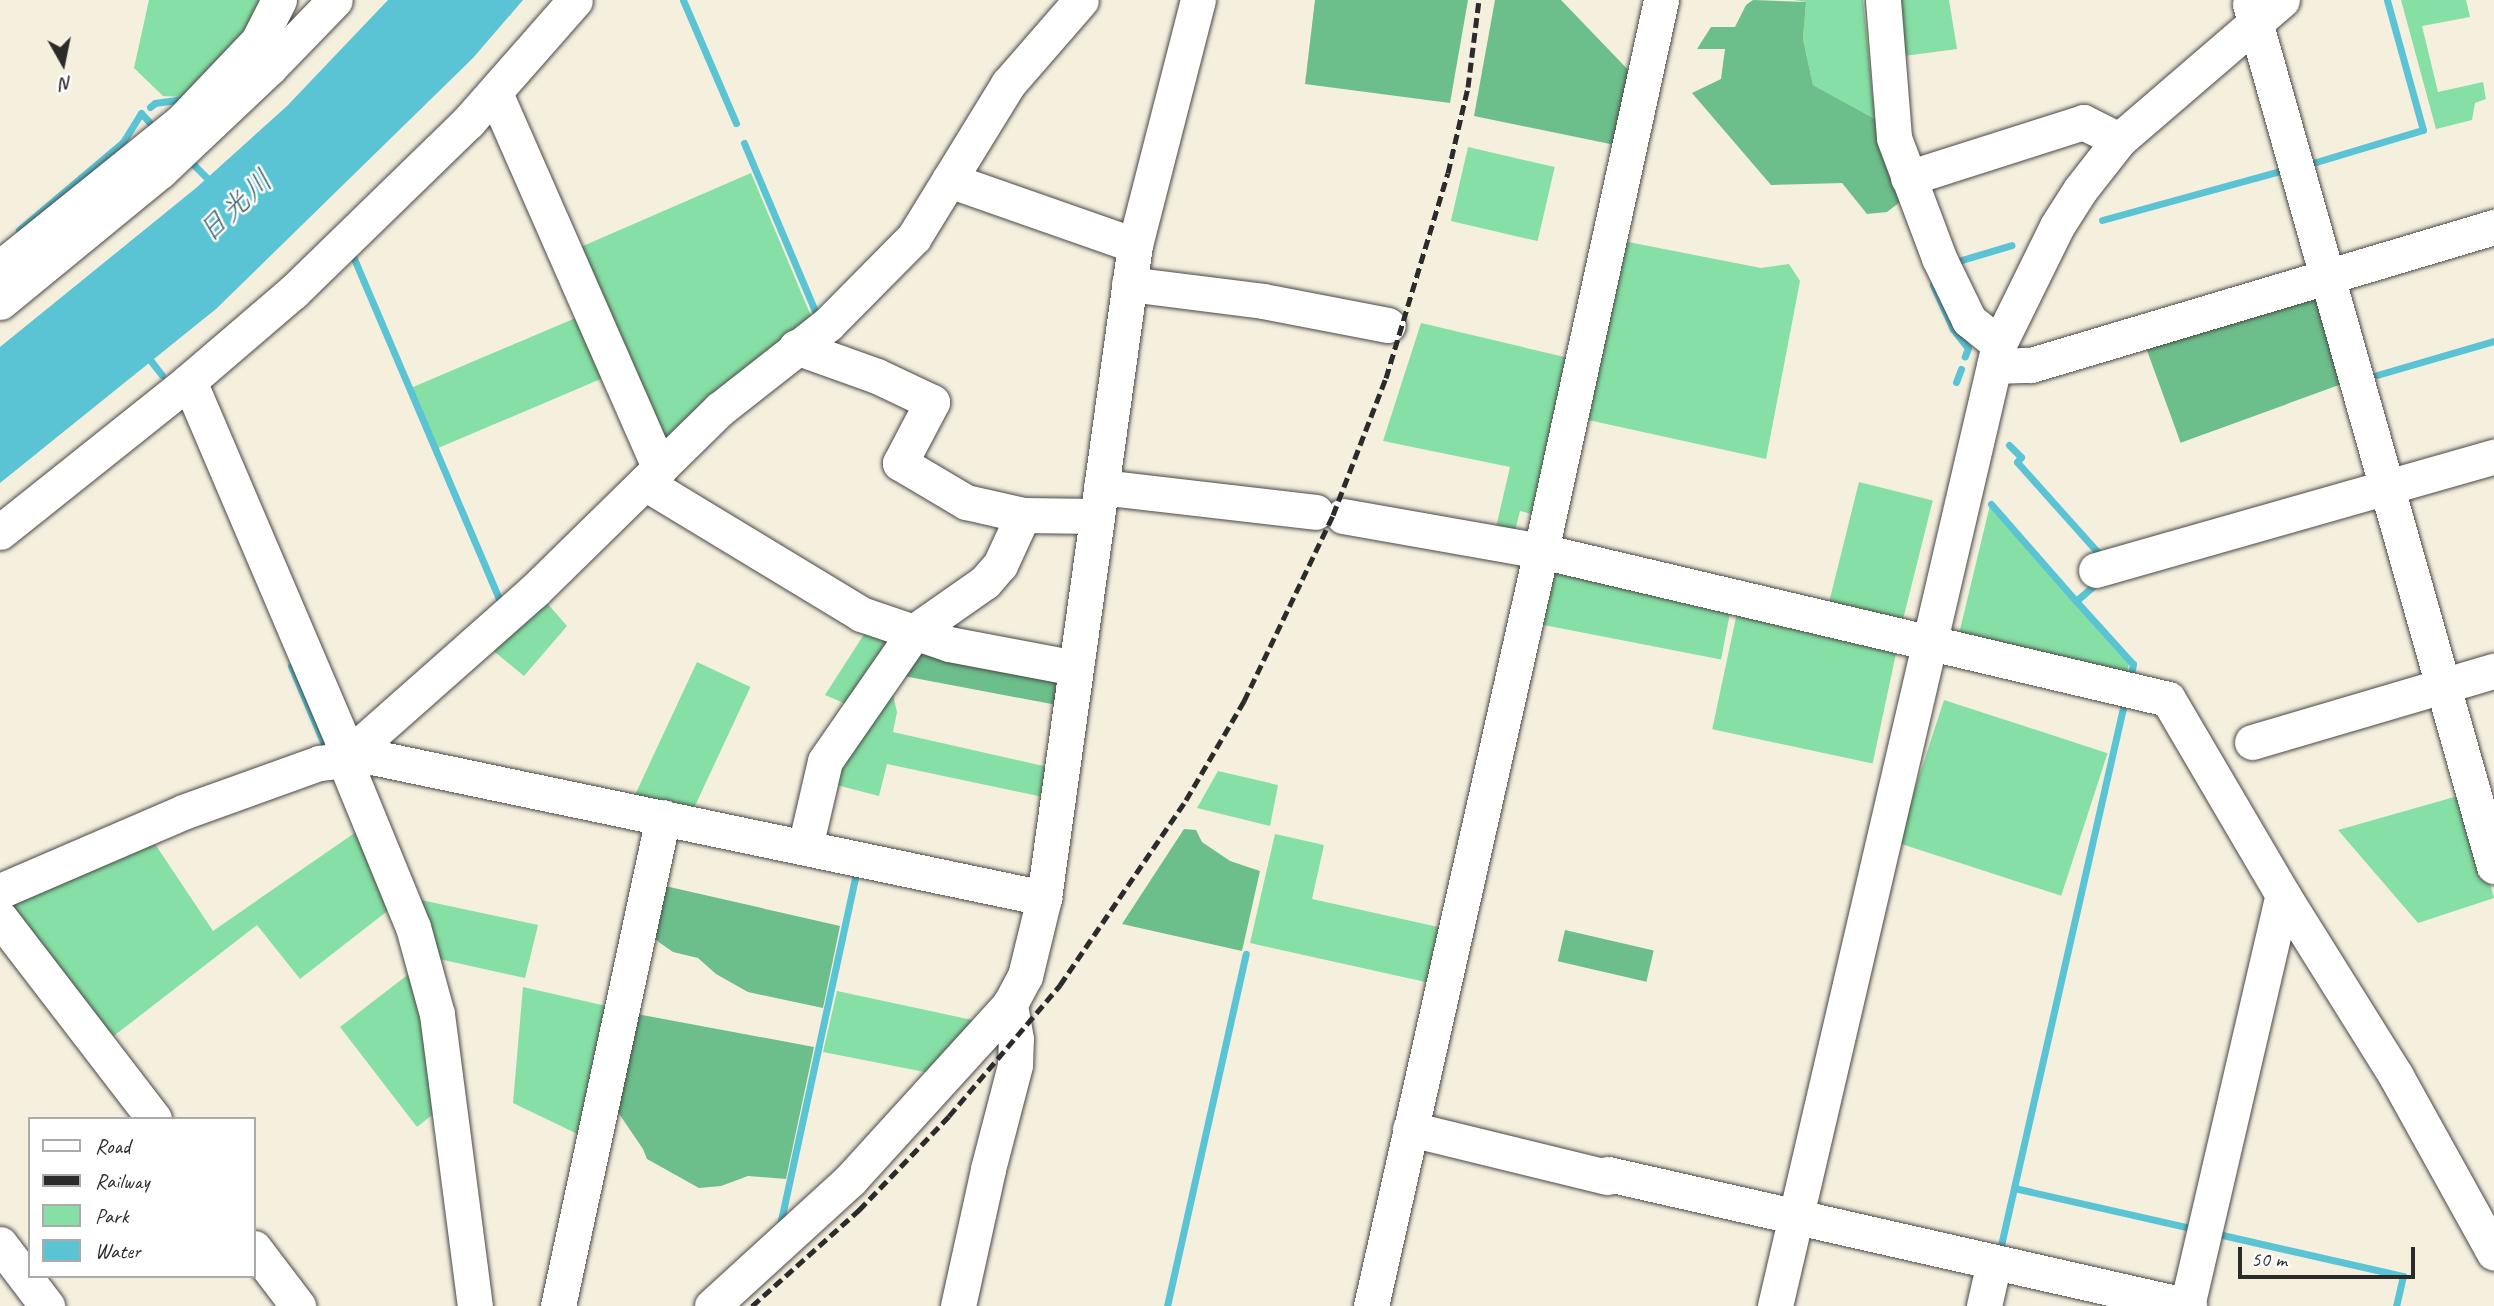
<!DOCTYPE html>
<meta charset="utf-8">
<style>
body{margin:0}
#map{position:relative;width:2494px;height:1306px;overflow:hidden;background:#f5efde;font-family:Caveat,"Klee One",sans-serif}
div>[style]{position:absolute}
.green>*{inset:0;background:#86dfa4;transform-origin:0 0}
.forest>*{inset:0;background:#6cbe8a;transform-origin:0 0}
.water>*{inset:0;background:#5ac4d5}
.stream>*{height:7px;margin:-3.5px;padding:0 3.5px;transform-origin:3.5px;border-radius:3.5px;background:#5ac4d5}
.roads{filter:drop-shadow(0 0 2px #494846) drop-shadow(0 0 2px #494846)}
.minor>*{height:35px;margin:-17.5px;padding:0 17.5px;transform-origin:17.5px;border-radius:17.5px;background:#fff}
.rail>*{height:5px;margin-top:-2.5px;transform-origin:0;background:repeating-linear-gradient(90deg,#2b2b2b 0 10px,transparent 0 15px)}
span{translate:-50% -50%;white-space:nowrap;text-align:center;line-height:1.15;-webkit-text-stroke:5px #fff;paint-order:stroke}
.water-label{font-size:30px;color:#3b6166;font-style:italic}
.legend{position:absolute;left:28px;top:1117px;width:228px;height:161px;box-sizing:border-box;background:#fff;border:2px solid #aaa;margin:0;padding:9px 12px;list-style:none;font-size:21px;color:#2b2b2b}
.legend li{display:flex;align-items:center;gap:14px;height:35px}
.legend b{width:35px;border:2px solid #aaa}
.north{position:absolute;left:28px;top:28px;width:70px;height:70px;-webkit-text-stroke:5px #fff;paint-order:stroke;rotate:171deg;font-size:19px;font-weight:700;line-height:28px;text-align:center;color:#2b2b2b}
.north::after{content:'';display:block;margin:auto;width:24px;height:32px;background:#2b2b2b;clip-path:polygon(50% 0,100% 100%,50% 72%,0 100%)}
.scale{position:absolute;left:2238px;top:1247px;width:177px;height:32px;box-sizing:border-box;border:4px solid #2b2b2b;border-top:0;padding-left:9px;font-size:21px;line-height:24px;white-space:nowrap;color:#2b2b2b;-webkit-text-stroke:5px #fff;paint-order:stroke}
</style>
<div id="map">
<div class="green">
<i style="clip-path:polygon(149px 0,259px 0,246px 34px,183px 97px,163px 96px,134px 68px)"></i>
<i style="clip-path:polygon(1794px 0,1863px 0,1875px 119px,1813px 85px,1803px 39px,1806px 2px)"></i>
<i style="clip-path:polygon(1892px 0,1949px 0,1957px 49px,1896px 57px)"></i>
<i style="clip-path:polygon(2401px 0,2466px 0,2470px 17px,2422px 26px,2438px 92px,2483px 82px,2486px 99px,2475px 103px,2472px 120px,2436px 129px)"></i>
<i style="left:1468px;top:147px;width:89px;height:76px;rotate:13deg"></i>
<i style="clip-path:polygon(751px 173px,811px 316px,659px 454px,576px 249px)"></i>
<i style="clip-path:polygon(1618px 240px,1761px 268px,1789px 264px,1800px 281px,1766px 459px,1579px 418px)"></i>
<i style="left:585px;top:314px;width:66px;height:188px;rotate:67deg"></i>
<i style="clip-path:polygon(1421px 323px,1573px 359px,1539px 516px,1520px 511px,1513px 539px,1494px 536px,1510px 467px,1383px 441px)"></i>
<i style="left:1859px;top:482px;width:76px;height:130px;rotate:14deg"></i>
<i style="clip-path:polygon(1990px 505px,2129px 664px,2126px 677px,1958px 638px)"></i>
<i style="left:1544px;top:569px;width:191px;height:55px;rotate:11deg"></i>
<i style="clip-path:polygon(540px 595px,567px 626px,524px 676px,485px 644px)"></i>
<i style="left:1738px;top:608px;width:164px;height:124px;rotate:12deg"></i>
<i style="clip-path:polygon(870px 625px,902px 634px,855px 708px,825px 695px)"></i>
<i style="left:697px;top:662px;width:59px;height:148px;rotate:25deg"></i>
<i style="clip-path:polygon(884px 692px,893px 695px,897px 712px,893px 732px,1048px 767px,1043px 797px,887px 764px,879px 796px,829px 783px)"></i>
<i style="left:1944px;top:700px;width:172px;height:150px;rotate:18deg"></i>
<i style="clip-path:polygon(1218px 771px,1278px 785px,1270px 826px,1197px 808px)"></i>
<i style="clip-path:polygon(2465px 794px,2494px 898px,2418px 923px,2338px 830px)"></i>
<i style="clip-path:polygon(356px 832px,390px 909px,300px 979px,257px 925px,106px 1042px,0 900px,149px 835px,213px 931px)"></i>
<i style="clip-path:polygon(1275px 834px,1324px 845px,1312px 899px,1447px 929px,1430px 983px,1250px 943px)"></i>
<i style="clip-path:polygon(407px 897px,538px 925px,525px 978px,430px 957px)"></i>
<i style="clip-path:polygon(410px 973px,422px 1013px,437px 1111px,417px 1127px,340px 1027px)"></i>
<i style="clip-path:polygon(523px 987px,615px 1008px,586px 1138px,513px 1103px)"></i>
<i style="clip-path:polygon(837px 991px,977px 1021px,930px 1073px,823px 1052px)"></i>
</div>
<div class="forest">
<i style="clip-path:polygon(1315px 0,1468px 0,1450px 103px,1305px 84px)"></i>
<i style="clip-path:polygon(1495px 0,1561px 0,1635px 77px,1620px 146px,1474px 116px)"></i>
<i style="clip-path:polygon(1753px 0,1806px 2px,1803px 39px,1813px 85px,1875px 119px,1877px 143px,1900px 202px,1887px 212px,1867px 214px,1842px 183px,1771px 185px,1692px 93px,1721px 79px,1725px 49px,1697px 49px,1711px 27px,1735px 27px,1746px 5px)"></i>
<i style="left:2313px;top:286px;width:102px;height:178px;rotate:70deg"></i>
<i style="clip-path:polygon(913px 644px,1058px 678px,1057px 705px,893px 674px)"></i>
<i style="clip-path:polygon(1184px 829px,1196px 830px,1202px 842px,1230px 861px,1260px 871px,1242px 951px,1122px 924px)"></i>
<i style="clip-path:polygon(652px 883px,840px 926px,823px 1008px,748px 992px,716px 974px,698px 958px,673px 952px,660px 943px,643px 927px)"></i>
<i style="left:1565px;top:930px;width:91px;height:32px;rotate:13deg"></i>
<i style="clip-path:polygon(626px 1012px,814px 1047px,786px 1179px,748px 1176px,721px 1186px,699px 1188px,647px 1159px,643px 1149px,609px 1099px)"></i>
</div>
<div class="water">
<i style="clip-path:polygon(388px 0,523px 0,473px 58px,216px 309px,0 483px,0 347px,196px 188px,287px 106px)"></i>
</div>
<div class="stream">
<i style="left:683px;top:0;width:134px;rotate:66.7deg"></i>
<i style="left:150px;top:107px;width:6px;rotate:-39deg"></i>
<i style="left:155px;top:103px;width:30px;rotate:-8deg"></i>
<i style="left:744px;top:143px;width:182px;rotate:67.1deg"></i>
<i style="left:191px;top:162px;width:31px;rotate:45deg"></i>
<i style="left:2306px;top:165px;width:122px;rotate:-16.7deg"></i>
<i style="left:2423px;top:130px;width:135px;rotate:-105.5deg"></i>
<i style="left:2102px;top:220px;width:189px;rotate:-15.4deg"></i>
<i style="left:19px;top:230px;width:136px;rotate:-40.2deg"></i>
<i style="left:123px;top:142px;width:34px;rotate:-58deg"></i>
<i style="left:141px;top:113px;width:12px;rotate:48deg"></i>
<i style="left:352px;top:254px;width:379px;rotate:66.9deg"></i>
<i style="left:1955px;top:262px;width:59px;rotate:-16.6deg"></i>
<i style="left:1933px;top:285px;width:48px;rotate:65.6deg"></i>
<i style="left:1953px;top:329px;width:24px;rotate:52deg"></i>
<i style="left:1968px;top:348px;width:9px;rotate:111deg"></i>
<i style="left:147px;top:356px;width:24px;rotate:52deg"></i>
<i style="left:2377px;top:375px;width:122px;rotate:-16.2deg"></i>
<i style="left:1956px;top:382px;width:14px;rotate:-69deg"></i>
<i style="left:2009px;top:445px;width:17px;rotate:45deg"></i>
<i style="left:2021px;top:457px;width:6px;rotate:129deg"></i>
<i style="left:2017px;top:462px;width:126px;rotate:48.2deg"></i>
<i style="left:1991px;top:504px;width:129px;rotate:48.8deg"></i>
<i style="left:2076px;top:601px;width:30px;rotate:-41deg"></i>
<i style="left:2076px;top:601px;width:85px;rotate:47.9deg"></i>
<i style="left:2133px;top:664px;width:14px;rotate:102deg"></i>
<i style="left:291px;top:666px;width:90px;rotate:67.1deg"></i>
<i style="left:2014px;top:1188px;width:186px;rotate:12.8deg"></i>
<i style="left:780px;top:1225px;width:365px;rotate:-77.8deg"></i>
<i style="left:2218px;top:1234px;width:190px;rotate:12.8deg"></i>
<i style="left:2403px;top:1276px;width:31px;rotate:103deg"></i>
<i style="left:1999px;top:1254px;width:569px;rotate:-77.21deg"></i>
<i style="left:1167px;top:1306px;width:361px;rotate:-77.4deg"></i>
</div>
<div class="roads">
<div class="minor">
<i style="left:1883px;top:0;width:138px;rotate:85.4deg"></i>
<i style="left:1894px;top:138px;width:128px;rotate:69.4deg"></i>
<i style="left:1939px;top:258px;width:69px;rotate:64.2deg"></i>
<i style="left:1969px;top:320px;width:38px;rotate:39deg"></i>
<i style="left:2250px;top:4px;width:896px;rotate:74.2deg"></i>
<i style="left:495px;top:93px;width:410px;rotate:66.3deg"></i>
<i style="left:1908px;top:178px;width:184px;rotate:-17.7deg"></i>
<i style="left:2083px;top:122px;width:40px;rotate:26.6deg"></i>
<i style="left:949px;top:180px;width:197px;rotate:19.3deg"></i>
<i style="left:0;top:268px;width:231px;rotate:-38.9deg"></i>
<i style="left:180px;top:123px;width:113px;rotate:-46.4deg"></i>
<i style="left:258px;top:41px;width:46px;rotate:-62.9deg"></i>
<i style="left:1129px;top:284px;width:135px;rotate:7.2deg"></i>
<i style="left:1263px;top:301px;width:127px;rotate:10.9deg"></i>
<i style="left:0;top:302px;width:207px;rotate:-39.3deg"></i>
<i style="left:160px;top:171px;width:151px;rotate:-43.4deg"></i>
<i style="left:270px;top:67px;width:93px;rotate:-45.9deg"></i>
<i style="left:796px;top:347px;width:86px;rotate:19.7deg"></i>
<i style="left:877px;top:376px;width:61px;rotate:25.3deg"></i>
<i style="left:932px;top:402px;width:69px;rotate:117.7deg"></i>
<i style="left:900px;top:463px;width:77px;rotate:30.6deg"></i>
<i style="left:966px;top:502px;width:58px;rotate:12.8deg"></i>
<i style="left:1023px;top:515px;width:74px;rotate:0.8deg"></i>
<i style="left:1994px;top:366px;width:37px;rotate:-2deg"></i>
<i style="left:2031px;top:365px;width:483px;rotate:-16.6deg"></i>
<i style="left:189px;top:381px;width:390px;rotate:66.9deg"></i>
<i style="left:342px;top:740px;width:19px;rotate:84deg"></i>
<i style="left:344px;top:759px;width:182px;rotate:67.7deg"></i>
<i style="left:413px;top:927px;width:90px;rotate:74.6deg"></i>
<i style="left:437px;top:1014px;width:294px;rotate:82.6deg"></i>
<i style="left:645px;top:483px;width:253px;rotate:31.2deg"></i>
<i style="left:861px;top:614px;width:93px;rotate:18.8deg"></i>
<i style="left:949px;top:644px;width:129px;rotate:10.7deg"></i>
<i style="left:1101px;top:487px;width:216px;rotate:6.6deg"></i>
<i style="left:1343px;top:516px;width:201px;rotate:10deg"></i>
<i style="left:1541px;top:551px;width:644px;rotate:13.28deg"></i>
<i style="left:2168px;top:699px;width:227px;rotate:59.6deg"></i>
<i style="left:2283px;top:895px;width:213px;rotate:58deg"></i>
<i style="left:2396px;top:1076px;width:202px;rotate:61deg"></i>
<i style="left:0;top:532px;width:242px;rotate:-38.6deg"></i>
<i style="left:189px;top:381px;width:137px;rotate:-40.6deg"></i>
<i style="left:293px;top:292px;width:244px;rotate:-44.2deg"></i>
<i style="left:468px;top:122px;width:162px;rotate:-48.7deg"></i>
<i style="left:2096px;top:570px;width:414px;rotate:-15.9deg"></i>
<i style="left:2252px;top:742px;width:252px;rotate:-16.4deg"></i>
<i style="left:344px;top:759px;width:254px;rotate:-41.5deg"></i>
<i style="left:534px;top:591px;width:260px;rotate:-44.4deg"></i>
<i style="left:720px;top:409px;width:137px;rotate:-38.2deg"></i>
<i style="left:828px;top:324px;width:122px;rotate:-45.3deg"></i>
<i style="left:914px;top:237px;width:180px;rotate:-58.4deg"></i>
<i style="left:1008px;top:84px;width:111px;rotate:-49deg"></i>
<i style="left:805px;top:847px;width:88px;rotate:-76.9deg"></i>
<i style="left:825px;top:761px;width:158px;rotate:-55.3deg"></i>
<i style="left:915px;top:631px;width:85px;rotate:-35deg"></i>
<i style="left:985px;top:582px;width:23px;rotate:-49deg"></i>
<i style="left:1000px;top:565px;width:55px;rotate:-65.3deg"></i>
<i style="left:0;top:891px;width:199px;rotate:-23.3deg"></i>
<i style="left:183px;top:812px;width:145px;rotate:-19.8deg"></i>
<i style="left:319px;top:763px;width:53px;rotate:-6.5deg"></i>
<i style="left:372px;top:757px;width:687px;rotate:11.85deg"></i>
<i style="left:0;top:918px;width:253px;rotate:52.5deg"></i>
<i style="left:1410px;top:1129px;width:203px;rotate:13.7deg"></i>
<i style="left:1608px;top:1174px;width:596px;rotate:12.8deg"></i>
<i style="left:0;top:1244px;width:78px;rotate:52.8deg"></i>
<i style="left:254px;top:1248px;width:73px;rotate:52.8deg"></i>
<i style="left:558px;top:1306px;width:500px;rotate:-77.88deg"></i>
<i style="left:712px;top:1306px;width:187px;rotate:-42.4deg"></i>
<i style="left:850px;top:1180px;width:238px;rotate:-47.7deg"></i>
<i style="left:1010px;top:1004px;width:32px;rotate:-62deg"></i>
<i style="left:1025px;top:976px;width:80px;rotate:-76.3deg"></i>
<i style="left:1044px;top:898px;width:659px;rotate:-82.07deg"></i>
<i style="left:1135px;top:245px;width:253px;rotate:-75.6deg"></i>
<i style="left:958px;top:1306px;width:140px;rotate:-77.6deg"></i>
<i style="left:988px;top:1169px;width:107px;rotate:-75.4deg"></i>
<i style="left:1015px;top:1065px;width:26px;rotate:-88deg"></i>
<i style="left:1016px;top:1039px;width:36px;rotate:-100deg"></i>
<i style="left:1371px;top:1306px;width:774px;rotate:-77.31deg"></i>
<i style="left:1541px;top:551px;width:564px;rotate:-77.71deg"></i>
<i style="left:1775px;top:1306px;width:988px;rotate:-76.89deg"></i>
<i style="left:1999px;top:344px;width:131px;rotate:-63.8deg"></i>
<i style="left:2057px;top:226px;width:43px;rotate:-57.4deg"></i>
<i style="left:2080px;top:190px;width:63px;rotate:-52deg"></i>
<i style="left:2119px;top:140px;width:215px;rotate:-40.7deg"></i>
<i style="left:1984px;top:1306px;width:45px;rotate:-77.2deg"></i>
<i style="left:2187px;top:1306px;width:422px;rotate:-76.9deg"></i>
</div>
</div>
<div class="rail">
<i style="left:752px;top:1306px;width:144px;rotate:-41.9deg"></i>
<i style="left:859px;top:1210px;width:130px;rotate:-46.2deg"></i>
<i style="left:949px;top:1116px;width:172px;rotate:-49.7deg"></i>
<i style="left:1060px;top:985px;width:224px;rotate:-55.7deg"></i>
<i style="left:1186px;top:800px;width:115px;rotate:-59.6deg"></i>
<i style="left:1244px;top:701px;width:206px;rotate:-64.4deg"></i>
<i style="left:1333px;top:515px;width:147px;rotate:-68.9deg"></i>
<i style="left:1386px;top:378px;width:214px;rotate:-73.2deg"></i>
<i style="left:1448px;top:173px;width:88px;rotate:-76.9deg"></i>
<i style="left:1468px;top:87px;width:88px;rotate:-82.8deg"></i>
</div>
<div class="water-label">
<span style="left:235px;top:206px;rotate:-43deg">日光川</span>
</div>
<ul class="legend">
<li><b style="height:9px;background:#fff"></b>Road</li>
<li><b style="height:9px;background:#2b2b2b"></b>Railway</li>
<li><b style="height:19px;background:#86dfa4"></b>Park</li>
<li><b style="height:19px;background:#5ac4d5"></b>Water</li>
</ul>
<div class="north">N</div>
<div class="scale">50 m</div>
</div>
